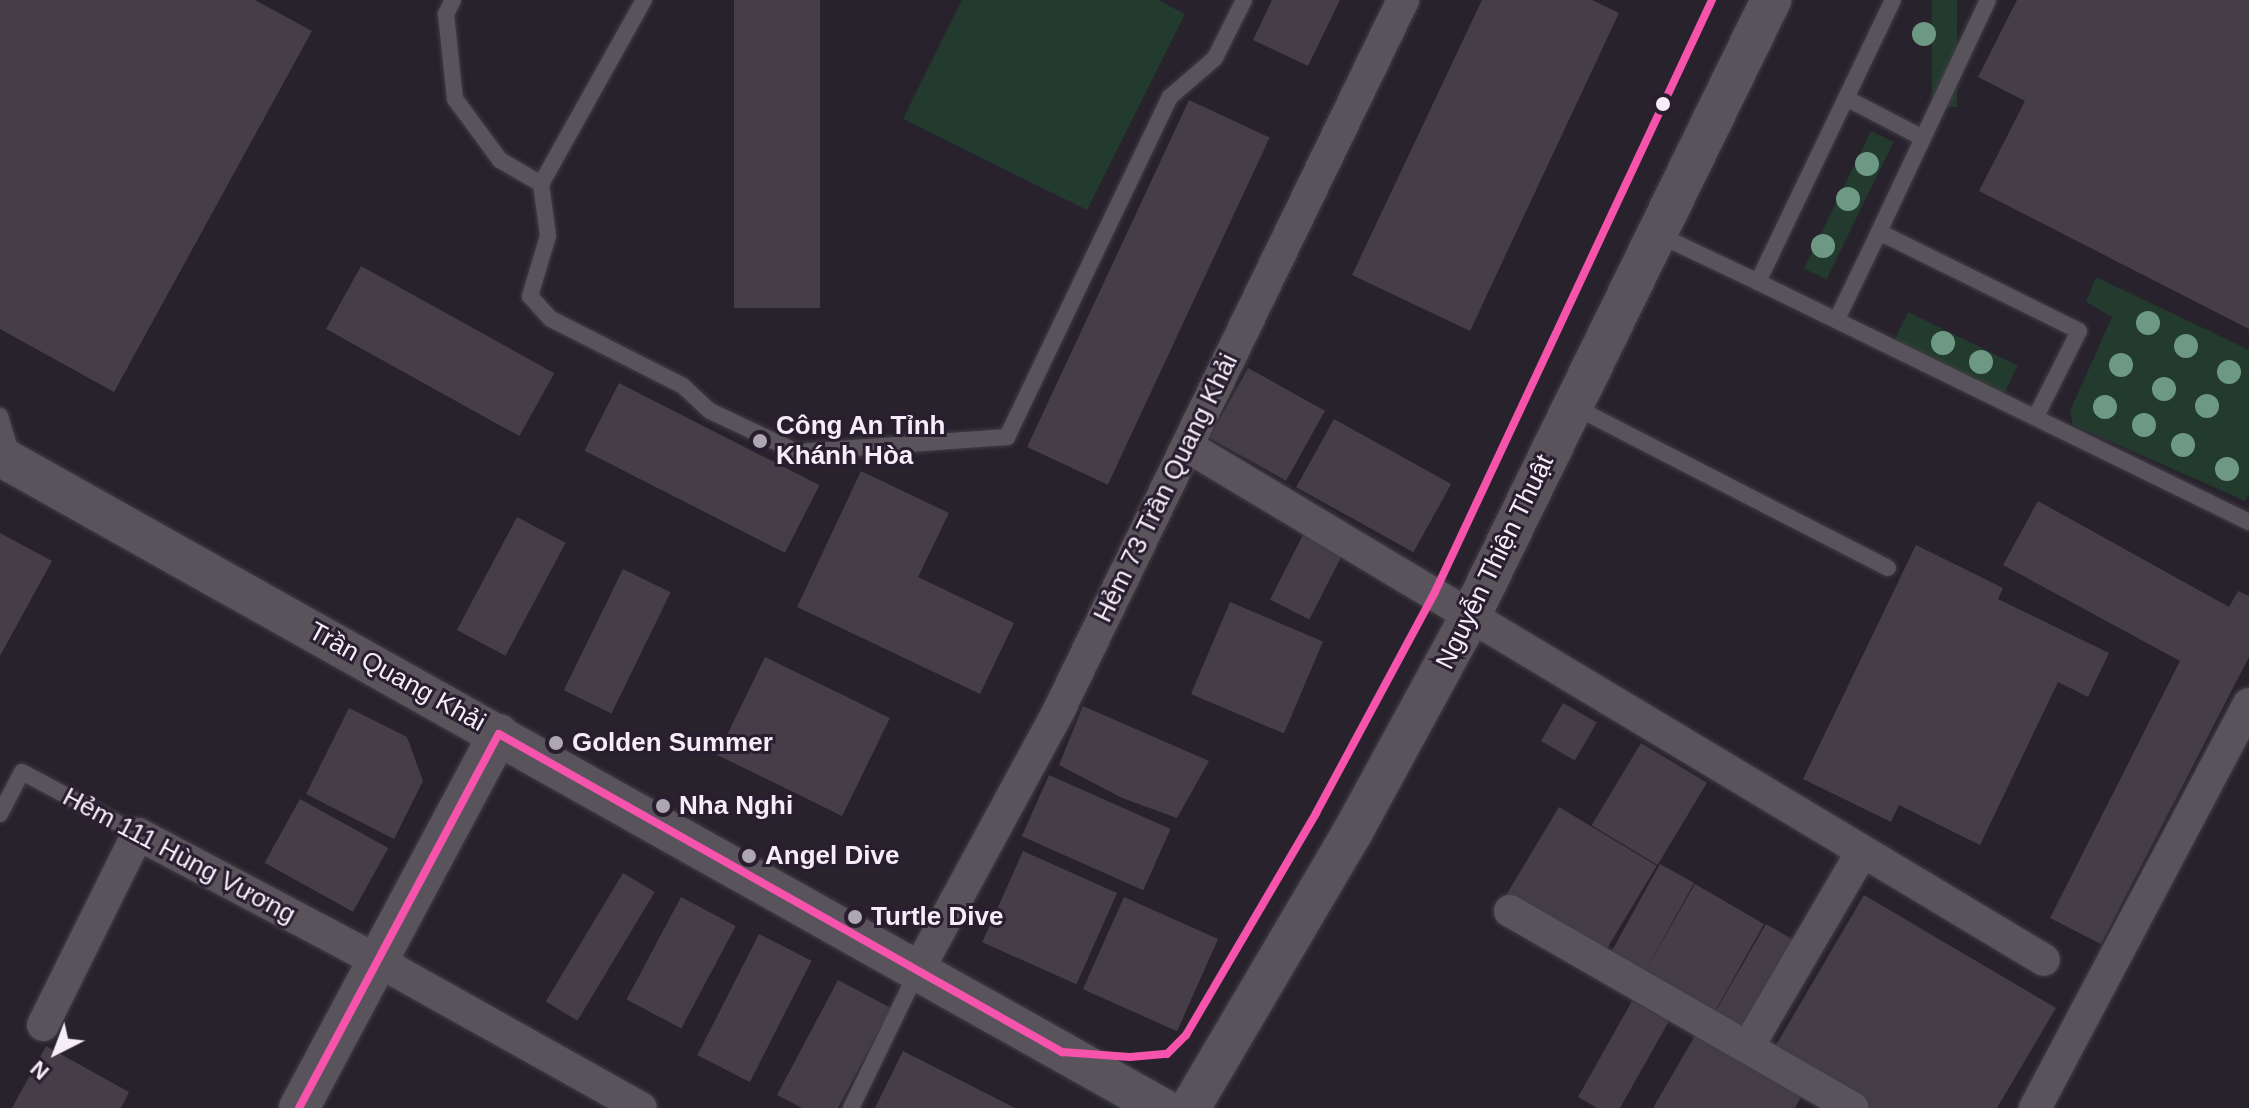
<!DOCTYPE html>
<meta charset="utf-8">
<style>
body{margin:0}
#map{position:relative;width:2249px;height:1108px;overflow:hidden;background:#27222b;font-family:Helvetica,sans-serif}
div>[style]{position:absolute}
.green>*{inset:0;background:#233b2f;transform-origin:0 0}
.building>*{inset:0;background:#453e49;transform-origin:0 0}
.roads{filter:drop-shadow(0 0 2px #413d45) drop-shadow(0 0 2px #413d45)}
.service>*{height:16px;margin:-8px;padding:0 8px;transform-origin:8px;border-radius:8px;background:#59545c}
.minor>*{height:32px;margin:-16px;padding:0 16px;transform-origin:16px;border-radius:16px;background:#59545c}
.tertiary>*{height:40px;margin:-20px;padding:0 20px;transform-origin:20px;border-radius:20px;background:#59545c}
.bus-1>*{height:8px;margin:-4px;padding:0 4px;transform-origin:4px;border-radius:4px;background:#f653ac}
.trees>*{width:24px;height:24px;margin:-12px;border-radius:50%;background:#6d9984}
.dots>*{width:22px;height:22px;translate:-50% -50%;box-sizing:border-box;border:4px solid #281e2f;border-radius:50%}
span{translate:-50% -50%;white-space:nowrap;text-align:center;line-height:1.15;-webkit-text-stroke:6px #281e2f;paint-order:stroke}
.poi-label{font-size:26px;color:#f5eef9;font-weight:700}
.left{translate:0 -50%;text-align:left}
.street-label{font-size:26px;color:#f5eef9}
.north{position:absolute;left:16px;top:1012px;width:80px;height:80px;-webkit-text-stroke:6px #281e2f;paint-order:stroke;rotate:222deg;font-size:22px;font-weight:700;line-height:32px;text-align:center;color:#f5eef9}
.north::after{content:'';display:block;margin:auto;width:28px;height:36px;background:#f5eef9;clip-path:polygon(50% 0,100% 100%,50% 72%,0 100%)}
</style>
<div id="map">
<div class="green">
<i style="clip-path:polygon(962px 0,1158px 0,1185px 14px,1087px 210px,903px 119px)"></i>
<i style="left:1932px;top:0;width:25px;height:107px"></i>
<i style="left:1871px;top:131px;width:25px;height:153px;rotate:26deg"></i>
<i style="clip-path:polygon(2096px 277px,2249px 350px,2249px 494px,2245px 501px,2073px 425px,2070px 411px,2112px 317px,2086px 302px)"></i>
<i style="left:1908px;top:312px;width:122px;height:38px;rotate:26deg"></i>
</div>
<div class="building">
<i style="clip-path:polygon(0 0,255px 0,312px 31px,114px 392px,0 329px)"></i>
<i style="left:734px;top:0;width:86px;height:308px"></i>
<i style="clip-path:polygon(1272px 0,1340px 0,1308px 66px,1253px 40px)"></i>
<i style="clip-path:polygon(1482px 0,1592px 0,1619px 13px,1470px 331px,1352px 275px)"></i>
<i style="clip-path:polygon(2017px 0,2249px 0,2249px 329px,1979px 191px,2025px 101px,1978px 77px)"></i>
<i style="left:1189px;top:100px;width:89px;height:383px;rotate:25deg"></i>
<i style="left:361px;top:266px;width:221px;height:72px;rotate:29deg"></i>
<i style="left:1248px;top:368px;width:88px;height:80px;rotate:29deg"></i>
<i style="left:619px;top:383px;width:225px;height:76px;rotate:27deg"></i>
<i style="left:1334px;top:419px;width:134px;height:78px;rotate:29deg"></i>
<i style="clip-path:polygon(861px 471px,949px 513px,918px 577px,1014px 623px,980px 694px,797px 607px)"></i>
<i style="clip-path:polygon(2038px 501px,2229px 607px,2238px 591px,2249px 596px,2249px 657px,2101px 944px,2050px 918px,2180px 661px,2003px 565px)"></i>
<i style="left:517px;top:517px;width:55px;height:128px;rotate:28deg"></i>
<i style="left:1305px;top:531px;width:44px;height:77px;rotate:27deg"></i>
<i style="clip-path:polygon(0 533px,52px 561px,0 656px)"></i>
<i style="clip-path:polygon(1916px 545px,2003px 588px,1998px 599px,2109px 653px,2088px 697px,2058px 682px,1980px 845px,1899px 805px,1891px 822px,1803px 779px)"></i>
<i style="left:623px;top:569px;width:53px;height:135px;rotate:26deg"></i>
<i style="left:1230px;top:602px;width:101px;height:100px;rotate:23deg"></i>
<i style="left:765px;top:657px;width:139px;height:109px;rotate:26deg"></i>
<i style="left:1563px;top:703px;width:39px;height:44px;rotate:30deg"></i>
<i style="clip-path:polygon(1083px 706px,1209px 761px,1177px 818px,1122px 798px,1059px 765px)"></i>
<i style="clip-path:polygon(349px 708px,407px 737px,423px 781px,394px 839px,306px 794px)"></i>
<i style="left:1641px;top:743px;width:77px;height:96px;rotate:31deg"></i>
<i style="left:1049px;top:775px;width:133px;height:67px;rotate:24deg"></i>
<i style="left:300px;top:799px;width:101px;height:73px;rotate:29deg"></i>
<i style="left:1559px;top:807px;width:114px;height:113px;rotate:31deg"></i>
<i style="left:1023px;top:851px;width:103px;height:100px;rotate:24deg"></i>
<i style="left:1660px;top:864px;width:39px;height:113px;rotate:29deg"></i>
<i style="left:623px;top:873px;width:37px;height:150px;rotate:31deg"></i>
<i style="clip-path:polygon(1695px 884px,1764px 924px,1709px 1022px,1674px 1003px,1682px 990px,1673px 1002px,1639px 982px)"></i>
<i style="clip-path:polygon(1864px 895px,2056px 1008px,1997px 1108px,1870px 1108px,1773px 1050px)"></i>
<i style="left:681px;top:897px;width:62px;height:116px;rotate:28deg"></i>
<i style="left:1124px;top:897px;width:103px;height:101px;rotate:24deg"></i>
<i style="left:1766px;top:924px;width:39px;height:114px;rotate:30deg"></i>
<i style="left:759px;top:934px;width:59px;height:136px;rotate:27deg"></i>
<i style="clip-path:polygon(838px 980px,891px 1008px,838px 1108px,802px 1108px,777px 1095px)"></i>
<i style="clip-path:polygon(1632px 1001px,1669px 1021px,1620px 1108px,1597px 1108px,1578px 1097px)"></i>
<i style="clip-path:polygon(1696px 1034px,1802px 1095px,1795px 1108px,1653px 1108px)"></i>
<i style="clip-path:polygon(46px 1046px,129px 1092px,121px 1108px,12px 1108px)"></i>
<i style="clip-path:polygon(903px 1051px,1015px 1108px,875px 1108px)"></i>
</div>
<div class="roads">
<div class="service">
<i style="left:453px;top:0;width:16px;rotate:117deg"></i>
<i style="left:446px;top:14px;width:85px;rotate:84deg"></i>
<i style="left:455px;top:99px;width:76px;rotate:53.6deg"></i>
<i style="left:500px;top:160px;width:48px;rotate:30.3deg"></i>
<i style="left:541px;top:184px;width:52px;rotate:82.3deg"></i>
<i style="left:548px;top:236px;width:63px;rotate:106.7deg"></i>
<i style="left:530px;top:296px;width:31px;rotate:48deg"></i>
<i style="left:551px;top:319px;width:148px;rotate:26.9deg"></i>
<i style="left:683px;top:386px;width:37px;rotate:43deg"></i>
<i style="left:710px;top:411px;width:96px;rotate:25.2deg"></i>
<i style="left:797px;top:452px;width:211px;rotate:-4.1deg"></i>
<i style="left:1007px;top:437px;width:377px;rotate:-64.4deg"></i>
<i style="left:1170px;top:97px;width:60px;rotate:-40.9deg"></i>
<i style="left:1215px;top:58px;width:65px;rotate:-63.4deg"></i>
<i style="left:1893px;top:0;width:313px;rotate:115.6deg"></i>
<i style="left:1758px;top:282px;width:547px;rotate:26.05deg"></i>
<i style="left:1988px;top:0;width:256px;rotate:115.2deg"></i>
<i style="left:1879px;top:232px;width:223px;rotate:26.3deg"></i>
<i style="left:2079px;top:331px;width:95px;rotate:116.8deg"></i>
<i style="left:1846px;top:98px;width:87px;rotate:27.5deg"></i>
<i style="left:541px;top:184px;width:211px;rotate:-60.8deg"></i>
<i style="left:1657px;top:234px;width:112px;rotate:25.4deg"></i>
<i style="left:1837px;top:319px;width:97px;rotate:-64.2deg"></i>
<i style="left:1573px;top:406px;width:354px;rotate:27.2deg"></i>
<i style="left:0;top:416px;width:45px;rotate:73.2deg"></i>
<i style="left:0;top:814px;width:47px;rotate:-62.4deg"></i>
<i style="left:22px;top:772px;width:132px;rotate:28.1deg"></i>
<i style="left:851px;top:1108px;width:151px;rotate:-64.1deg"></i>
</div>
<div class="minor">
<i style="left:1187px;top:446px;width:999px;rotate:30.95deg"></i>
<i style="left:1510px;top:911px;width:395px;rotate:29.9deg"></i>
<i style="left:918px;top:970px;width:298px;rotate:-61.5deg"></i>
<i style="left:1060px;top:708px;width:787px;rotate:-64.15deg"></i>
<i style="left:43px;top:1025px;width:213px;rotate:-63.6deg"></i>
<i style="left:138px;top:834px;width:272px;rotate:27.9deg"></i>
<i style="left:378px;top:961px;width:301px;rotate:29.2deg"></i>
<i style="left:1748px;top:1047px;width:226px;rotate:-59.7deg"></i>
<i style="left:2035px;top:1108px;width:457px;rotate:-62.1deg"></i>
</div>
<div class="tertiary">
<i style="left:0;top:456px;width:1332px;rotate:29.3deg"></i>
<i style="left:299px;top:1108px;width:424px;rotate:-61.9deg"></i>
<i style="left:1190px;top:1108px;width:319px;rotate:-59.5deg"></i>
<i style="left:1352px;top:833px;width:246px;rotate:-61.4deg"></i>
<i style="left:1470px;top:617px;width:687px;rotate:-63.99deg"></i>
</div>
</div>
<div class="bus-1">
<i style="left:299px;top:1108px;width:424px;rotate:-61.9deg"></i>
<i style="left:499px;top:734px;width:647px;rotate:29.46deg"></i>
<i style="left:1062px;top:1052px;width:68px;rotate:4.2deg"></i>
<i style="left:1130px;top:1057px;width:37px;rotate:-5deg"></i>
<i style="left:1167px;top:1054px;width:27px;rotate:-45deg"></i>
<i style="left:1186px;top:1035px;width:257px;rotate:-59.6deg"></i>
<i style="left:1316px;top:813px;width:249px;rotate:-61.7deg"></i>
<i style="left:1434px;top:594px;width:656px;rotate:-64.92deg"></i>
</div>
<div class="trees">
<i style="left:1924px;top:34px"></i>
<i style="left:1867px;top:164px"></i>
<i style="left:1848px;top:199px"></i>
<i style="left:1823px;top:246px"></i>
<i style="left:2148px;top:323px"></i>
<i style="left:1943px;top:343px"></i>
<i style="left:2186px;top:346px"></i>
<i style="left:1981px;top:362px"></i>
<i style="left:2121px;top:365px"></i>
<i style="left:2229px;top:372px"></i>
<i style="left:2164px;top:389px"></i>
<i style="left:2207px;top:406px"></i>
<i style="left:2105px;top:407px"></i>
<i style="left:2144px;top:425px"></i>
<i style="left:2183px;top:445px"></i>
<i style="left:2227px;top:469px"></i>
</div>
<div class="dots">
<i style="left:1663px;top:104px;background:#f5eef9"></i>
<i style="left:760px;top:441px;background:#ada7b1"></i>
<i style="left:556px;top:743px;background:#ada7b1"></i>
<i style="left:663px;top:806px;background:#ada7b1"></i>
<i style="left:749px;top:856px;background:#ada7b1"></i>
<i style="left:855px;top:917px;background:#ada7b1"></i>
</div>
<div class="poi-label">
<span class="left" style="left:776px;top:441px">Công An Tỉnh<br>Khánh Hòa</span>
<span class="left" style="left:572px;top:743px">Golden Summer</span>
<span class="left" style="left:679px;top:806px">Nha Nghi</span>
<span class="left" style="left:765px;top:856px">Angel Dive</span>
<span class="left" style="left:871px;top:917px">Turtle Dive</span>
</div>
<div class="street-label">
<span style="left:1166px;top:488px;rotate:-64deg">Hẻm 73 Trần Quang Khải</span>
<span style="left:1495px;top:562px;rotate:-64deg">Nguyễn Thiện Thuật</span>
<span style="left:397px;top:677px;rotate:29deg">Trần Quang Khải</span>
<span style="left:179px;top:856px;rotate:28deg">Hẻm 111 Hùng Vương</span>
</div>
<div class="north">N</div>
</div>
